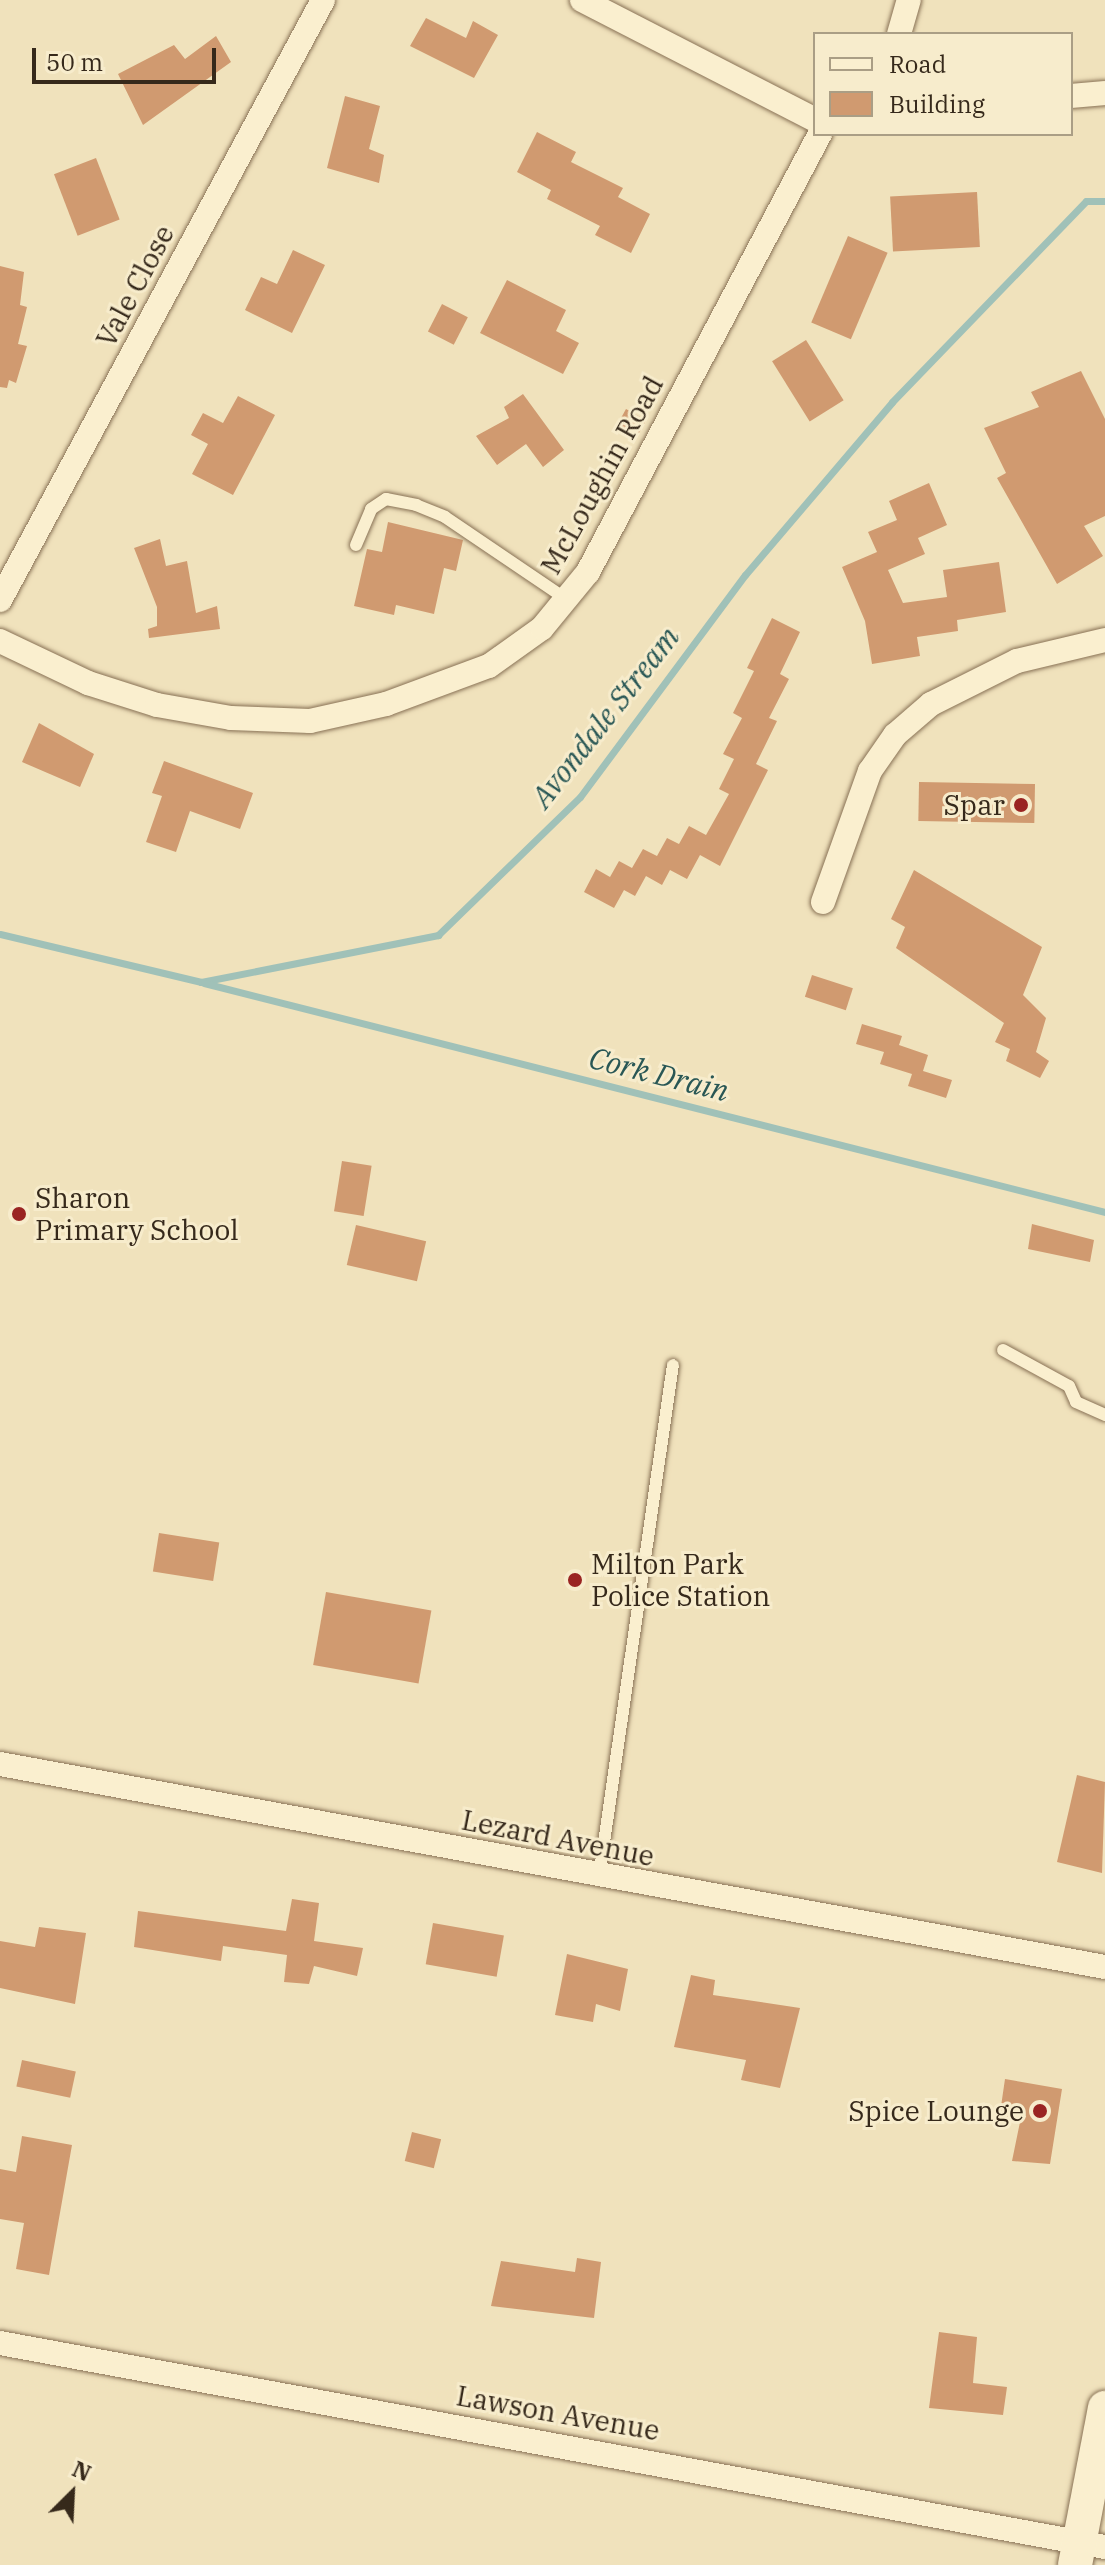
<!DOCTYPE html>
<style>
body{margin:0}
#map{position:relative;width:1105px;height:2565px;overflow:hidden;background:#f0e2bc;font-family:"IBM Plex Serif",serif}
div>[style]{position:absolute}
.stream>*{height:7px;margin:-3.5px;padding:0 3.5px;transform-origin:3.5px;border-radius:3.5px;background:#a0c1b8}
.building>*{inset:0;background:#d09a70;transform-origin:0 0}
.roads{filter:drop-shadow(0 0 2px #887155) drop-shadow(0 0 2px #887155)}
.lane>*{height:12px;margin:-6px;padding:0 6px;transform-origin:6px;border-radius:6px;background:#faefcf}
.street>*{height:24px;margin:-12px;padding:0 12px;transform-origin:12px;border-radius:12px;background:#faefcf}
.secondary>*{height:34px;margin:-17px;padding:0 17px;transform-origin:17px;border-radius:17px;background:#faefcf}
.dots>*{width:22px;height:22px;translate:-50% -50%;box-sizing:border-box;border:4px solid #f7eccc;border-radius:50%}
span{translate:-50% -50%;white-space:nowrap;text-align:center;line-height:1.15;-webkit-text-stroke:6px #f7eccc;paint-order:stroke}
.street-label{font-size:28px;color:#36291b}
.poi-label{font-size:28px;color:#36291b}
.right{translate:-100% -50%;text-align:right}
.left{translate:0 -50%;text-align:left}
.water-label{font-size:30px;color:#295755;font-style:italic}
.legend{position:absolute;left:813px;top:32px;width:260px;height:104px;box-sizing:border-box;background:#f7eccc;border:2px solid #aa9e85;margin:0;padding:10px 14px;list-style:none;font-size:24px;color:#36291b}
.legend li{display:flex;align-items:center;gap:16px;height:40px}
.legend b{width:40px;border:2px solid #aa9e85}
.north{position:absolute;left:32px;top:2453px;width:80px;height:80px;-webkit-text-stroke:6px #f7eccc;paint-order:stroke;rotate:24deg;font-size:22px;font-weight:700;line-height:32px;text-align:center;color:#36291b}
.north::after{content:'';display:block;margin:auto;width:28px;height:36px;background:#36291b;clip-path:polygon(50% 0,100% 100%,50% 72%,0 100%)}
.scale{position:absolute;left:32px;top:48px;width:184px;height:36px;box-sizing:border-box;border:4px solid #36291b;border-top:0;padding-left:10px;font-size:24px;line-height:28px;white-space:nowrap;color:#36291b;-webkit-text-stroke:6px #f7eccc;paint-order:stroke}
</style>
<div id="map">
<div class="stream">
<i style="left:0;top:934px;width:207px;rotate:13.4deg"></i>
<i style="left:201px;top:982px;width:242px;rotate:-11.2deg"></i>
<i style="left:438px;top:935px;width:198px;rotate:-44.2deg"></i>
<i style="left:580px;top:797px;width:277px;rotate:-53.4deg"></i>
<i style="left:745px;top:575px;width:227px;rotate:-49.6deg"></i>
<i style="left:892px;top:402px;width:279px;rotate:-46deg"></i>
<i style="left:1086px;top:201px;width:19px"></i>
<i style="left:204px;top:983px;width:930px;rotate:14.26deg"></i>
</div>
<div class="building">
<i style="clip-path:polygon(426px 18px,466px 38px,473px 21px,498px 35px,474px 78px,410px 46px)"></i>
<i style="clip-path:polygon(216px 36px,231px 62px,143px 125px,118px 74px,174px 45px,185px 59px)"></i>
<i style="clip-path:polygon(345px 96px,380px 106px,369px 149px,384px 155px,379px 183px,327px 168px)"></i>
<i style="clip-path:polygon(537px 132px,576px 152px,571px 162px,623px 188px,618px 197px,650px 214px,631px 253px,595px 235px,600px 226px,547px 199px,551px 190px,517px 172px)"></i>
<i style="left:96px;top:158px;width:66px;height:45px;rotate:69deg"></i>
<i style="left:977px;top:192px;width:55px;height:87px;rotate:87deg"></i>
<i style="left:848px;top:236px;width:43px;height:94px;rotate:23deg"></i>
<i style="clip-path:polygon(293px 250px,325px 265px,292px 333px,245px 310px,261px 277px,277px 284px)"></i>
<i style="clip-path:polygon(0 266px,24px 272px,20px 305px,27px 307px,18px 344px,27px 346px,16px 383px,9px 380px,7px 388px,0 387px)"></i>
<i style="clip-path:polygon(507px 280px,566px 310px,556px 331px,579px 343px,563px 374px,480px 333px)"></i>
<i style="left:442px;top:304px;width:29px;height:31px;rotate:27deg"></i>
<i style="left:806px;top:340px;width:71px;height:40px;rotate:58deg"></i>
<i style="clip-path:polygon(1081px 371px,1105px 419px,1105px 516px,1084px 526px,1103px 556px,1057px 584px,997px 478px,1006px 473px,984px 428px,1039px 407px,1031px 392px)"></i>
<i style="clip-path:polygon(523px 394px,564px 450px,543px 467px,526px 444px,497px 465px,476px 436px,509px 418px,504px 407px)"></i>
<i style="clip-path:polygon(238px 396px,275px 415px,233px 495px,192px 474px,208px 444px,191px 435px,203px 413px,223px 423px)"></i>
<i style="left:626px;top:409px;width:23px;height:20px;rotate:29deg"></i>
<i style="clip-path:polygon(929px 483px,947px 525px,918px 538px,925px 554px,888px 570px,903px 603px,947px 597px,943px 570px,999px 562px,1006px 612px,957px 620px,958px 631px,917px 637px,920px 656px,872px 664px,865px 621px,842px 567px,877px 552px,868px 532px,897px 520px,889px 501px)"></i>
<i style="clip-path:polygon(388px 522px,463px 540px,456px 571px,444px 568px,434px 614px,396px 605px,394px 615px,354px 606px,367px 549px,382px 552px)"></i>
<i style="clip-path:polygon(160px 539px,166px 566px,187px 561px,196px 613px,217px 606px,220px 629px,149px 638px,148px 629px,157px 626px,157px 607px,134px 548px)"></i>
<i style="clip-path:polygon(772px 618px,800px 632px,780px 674px,789px 679px,769px 718px,777px 721px,756px 764px,768px 770px,720px 866px,700px 855px,687px 879px,670px 870px,662px 885px,646px 876px,635px 896px,624px 890px,614px 908px,584px 892px,596px 869px,610px 877px,619px 861px,632px 868px,643px 849px,657px 856px,667px 838px,679px 844px,689px 826px,706px 835px,729px 794px,719px 789px,734px 759px,723px 754px,742px 718px,733px 713px,754px 671px,747px 668px)"></i>
<i style="clip-path:polygon(39px 723px,94px 754px,80px 787px,22px 762px)"></i>
<i style="clip-path:polygon(164px 761px,253px 793px,240px 829px,190px 811px,176px 852px,146px 842px,162px 796px,152px 793px)"></i>
<i style="left:1035px;top:784px;width:39px;height:116px;rotate:91deg"></i>
<i style="clip-path:polygon(914px 870px,1042px 947px,1023px 995px,1046px 1018px,1036px 1052px,1049px 1061px,1040px 1078px,1006px 1061px,1010px 1049px,995px 1042px,1004px 1023px,896px 948px,905px 927px,891px 919px)"></i>
<i style="left:812px;top:975px;width:43px;height:23px;rotate:18deg"></i>
<i style="clip-path:polygon(862px 1024px,902px 1036px,899px 1045px,928px 1055px,923px 1071px,952px 1080px,946px 1098px,908px 1086px,912px 1074px,880px 1064px,884px 1052px,856px 1044px)"></i>
<i style="left:342px;top:1161px;width:30px;height:51px;rotate:9deg"></i>
<i style="clip-path:polygon(1032px 1224px,1094px 1240px,1090px 1262px,1028px 1249px)"></i>
<i style="left:356px;top:1225px;width:72px;height:41px;rotate:13deg"></i>
<i style="left:159px;top:1533px;width:61px;height:39px;rotate:9deg"></i>
<i style="left:326px;top:1592px;width:107px;height:74px;rotate:10deg"></i>
<i style="clip-path:polygon(1077px 1775px,1105px 1782px,1102px 1873px,1057px 1862px)"></i>
<i style="clip-path:polygon(292px 1899px,319px 1903px,314px 1941px,363px 1948px,357px 1976px,314px 1966px,309px 1984px,284px 1982px,287px 1955px,223px 1946px,221px 1961px,134px 1947px,138px 1911px,286px 1931px)"></i>
<i style="left:433px;top:1923px;width:72px;height:42px;rotate:10deg"></i>
<i style="clip-path:polygon(39px 1927px,86px 1933px,75px 2004px,0 1988px,0 1941px,35px 1947px)"></i>
<i style="clip-path:polygon(567px 1954px,628px 1969px,620px 2011px,596px 2004px,593px 2022px,555px 2015px)"></i>
<i style="clip-path:polygon(691px 1975px,715px 1980px,713px 1995px,800px 2008px,780px 2088px,741px 2080px,746px 2060px,674px 2047px)"></i>
<i style="left:22px;top:2060px;width:55px;height:27px;rotate:12deg"></i>
<i style="clip-path:polygon(1005px 2079px,1062px 2089px,1050px 2164px,1012px 2161px,1020px 2122px,999px 2120px)"></i>
<i style="left:412px;top:2132px;width:30px;height:30px;rotate:14deg"></i>
<i style="clip-path:polygon(22px 2136px,72px 2145px,49px 2275px,16px 2269px,24px 2223px,0 2219px,0 2169px,16px 2172px)"></i>
<i style="clip-path:polygon(577px 2258px,601px 2262px,594px 2318px,491px 2306px,501px 2261px,575px 2272px)"></i>
<i style="clip-path:polygon(939px 2332px,977px 2337px,973px 2383px,1007px 2387px,1003px 2415px,929px 2408px)"></i>
</div>
<div class="roads">
<div class="lane">
<i style="left:356px;top:545px;width:39px;rotate:-67deg"></i>
<i style="left:371px;top:509px;width:18px;rotate:-34deg"></i>
<i style="left:386px;top:499px;width:31px;rotate:11deg"></i>
<i style="left:416px;top:505px;width:31px;rotate:22deg"></i>
<i style="left:445px;top:517px;width:146px;rotate:34.1deg"></i>
<i style="left:1003px;top:1350px;width:75px;rotate:28.6deg"></i>
<i style="left:1069px;top:1386px;width:17px;rotate:66deg"></i>
<i style="left:1076px;top:1402px;width:32px;rotate:24deg"></i>
<i style="left:599px;top:1877px;width:517px;rotate:-81.78deg"></i>
</div>
<div class="street">
<i style="left:582px;top:0;width:262px;rotate:27.2deg"></i>
<i style="left:899px;top:34px;width:35px;rotate:-74deg"></i>
<i style="left:1071px;top:96px;width:34px;rotate:-5deg"></i>
<i style="left:0;top:600px;width:681px;rotate:-61.7deg"></i>
<i style="left:0;top:641px;width:98px;rotate:25.5deg"></i>
<i style="left:88px;top:683px;width:72px;rotate:17.7deg"></i>
<i style="left:157px;top:705px;width:75px;rotate:10deg"></i>
<i style="left:231px;top:718px;width:79px;rotate:2.2deg"></i>
<i style="left:310px;top:721px;width:78px;rotate:-12.6deg"></i>
<i style="left:386px;top:704px;width:110px;rotate:-20.3deg"></i>
<i style="left:489px;top:666px;width:65px;rotate:-35.6deg"></i>
<i style="left:542px;top:628px;width:72px;rotate:-50.6deg"></i>
<i style="left:588px;top:572px;width:496px;rotate:-62.1deg"></i>
<i style="left:823px;top:902px;width:139px;rotate:-70.3deg"></i>
<i style="left:870px;top:771px;width:44px;rotate:-55.2deg"></i>
<i style="left:895px;top:735px;width:48px;rotate:-40.7deg"></i>
<i style="left:931px;top:704px;width:96px;rotate:-26.6deg"></i>
<i style="left:1017px;top:661px;width:90px;rotate:-13.4deg"></i>
<i style="left:0;top:1764px;width:1123px;rotate:10.41deg"></i>
<i style="left:0;top:2343px;width:1124px;rotate:10.46deg"></i>
</div>
<div class="secondary">
<i style="left:1075px;top:2565px;width:160px;rotate:-79.2deg"></i>
</div>
</div>
<div class="dots">
<i style="left:1021px;top:805px;background:#9a2422"></i>
<i style="left:19px;top:1214px;background:#9a2422"></i>
<i style="left:575px;top:1580px;background:#9a2422"></i>
<i style="left:1040px;top:2111px;background:#9a2422"></i>
</div>
<div class="street-label">
<span style="left:135px;top:286px;rotate:-62deg">Vale Close</span>
<span style="left:602px;top:475px;rotate:-61deg">McLoughin Road</span>
<span style="left:558px;top:1838px;rotate:11deg">Lezard Avenue</span>
<span style="left:558px;top:2413px;rotate:10deg">Lawson Avenue</span>
</div>
<div class="poi-label">
<span class="right" style="left:1005px;top:805px">Spar</span>
<span class="left" style="left:35px;top:1214px">Sharon<br>Primary School</span>
<span class="left" style="left:591px;top:1580px">Milton Park<br>Police Station</span>
<span class="right" style="left:1024px;top:2111px">Spice Lounge</span>
</div>
<div class="water-label">
<span style="left:605px;top:717px;rotate:-52deg">Avondale Stream</span>
<span style="left:659px;top:1074px;rotate:14deg">Cork Drain</span>
</div>
<ul class="legend">
<li><b style="height:10px;background:#faefcf"></b>Road</li>
<li><b style="height:22px;background:#d09a70"></b>Building</li>
</ul>
<div class="north">N</div>
<div class="scale">50 m</div>
</div>
